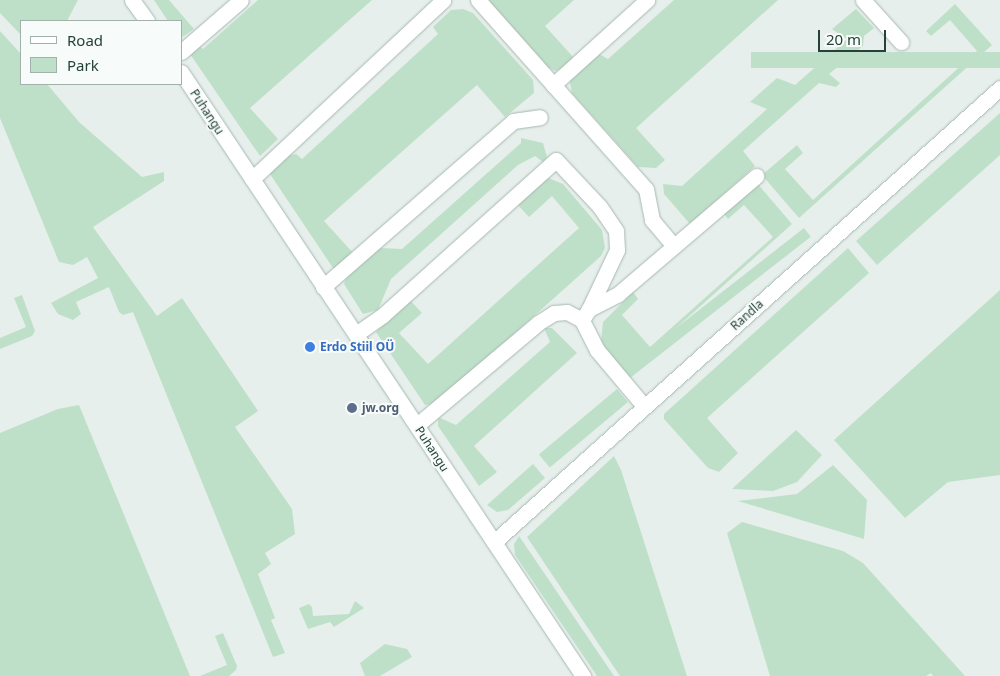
<!DOCTYPE html>
<meta charset="utf-8">
<style>
body{margin:0}
#map{position:relative;width:1000px;height:676px;overflow:hidden;background:#e6efeb;font-family:"Noto Sans",sans-serif}
div>[style]{position:absolute}
.green>*{inset:0;background:#bfe0c8;transform-origin:0 0}
.roads{filter:drop-shadow(0 0 1px #a8b8b2) drop-shadow(0 0 1px #a8b8b2)}
.minor>*{height:15px;margin:-7.5px;padding:0 7.5px;transform-origin:7.5px;border-radius:7.5px;background:#fff}
.dots>*{width:14px;height:14px;translate:-50% -50%;box-sizing:border-box;border:2px solid #f7fbf9;border-radius:50%}
span{translate:-50% -50%;white-space:nowrap;text-align:center;line-height:1.15;-webkit-text-stroke:4px #f7fbf9;paint-order:stroke}
.street-label{font-size:12px;color:#24423a}
.shop-label{font-size:12px;color:#366cbe;font-weight:700}
.left{translate:0 -50%;text-align:left}
.service-label{font-size:12px;color:#4e5e75;font-weight:700}
.legend{position:absolute;left:20px;top:20px;width:162px;height:65px;box-sizing:border-box;background:#f7fbf9;border:1px solid #a3b1ad;margin:0;padding:6px 9px;list-style:none;font-size:15px;color:#24423a}
.legend li{display:flex;align-items:center;gap:10px;height:25px}
.legend b{width:25px;border:1px solid #a3b1ad}
.scale{position:absolute;left:818px;top:30px;width:68px;height:22px;box-sizing:border-box;border:2px solid #24423a;border-top:0;padding-left:6px;font-size:15px;line-height:18px;white-space:nowrap;color:#24423a;-webkit-text-stroke:4px #f7fbf9;paint-order:stroke}
</style>
<div id="map">
<div class="green">
<i style="clip-path:polygon(0 0,78px 0,67px 21px,21px 21px,21px 35px,0 13px)"></i>
<i style="clip-path:polygon(154px 0,169px 0,194px 29px,181px 38px,181px 21px,168px 21px)"></i>
<i style="clip-path:polygon(258px 0,372px 0,250px 108px,278px 139px,260px 156px,190px 54px,190px 49px,197px 44px,203px 49px)"></i>
<i style="clip-path:polygon(488px 0,574px 0,545px 26px,574px 58px,563px 68px,555px 71px,548px 67px)"></i>
<i style="clip-path:polygon(674px 0,778px 0,636px 128px,665px 160px,656px 168px,638px 167px,572px 93px,569px 77px,597px 53px,608px 59px)"></i>
<i style="clip-path:polygon(955px 4px,992px 45px,799px 218px,762px 175px,797px 145px,803px 153px,785px 169px,813px 200px,977px 51px,950px 20px,931px 36px,926px 31px)"></i>
<i style="clip-path:polygon(463px 9px,473px 13px,533px 80px,534px 93px,505px 117px,477px 85px,324px 221px,355px 255px,338px 269px,333px 268px,270px 174px,271px 170px,287px 156px,296px 154px,302px 159px,438px 34px,433px 27px,451px 10px)"></i>
<i style="clip-path:polygon(856px 9px,874px 28px,864px 36px,863px 46px,829px 74px,840px 83px,836px 87px,819px 83px,743px 151px,755px 166px,690px 224px,664px 194px,663px 184px,682px 186px,767px 109px,750px 102px,777px 78px,795px 85px,847px 39px,832px 29px)"></i>
<i style="clip-path:polygon(0 31px,21px 54px,21px 84px,47px 84px,79px 122px,142px 177px,164px 172px,164px 181px,93px 227px,157px 316px,182px 298px,258px 411px,235px 427px,292px 509px,295px 534px,265px 553px,271px 564px,258px 574px,275px 618px,271px 620px,285px 653px,273px 657px,133px 312px,123px 315px,119px 312px,109px 287px,76px 302px,81px 314px,73px 320px,58px 314px,51px 303px,98px 278px,87px 257px,73px 265px,59px 262px,0 118px)"></i>
<i style="left:1000px;top:52px;width:16px;height:249px;rotate:90deg"></i>
<i style="clip-path:polygon(1000px 113px,1000px 155px,877px 265px,856px 241px)"></i>
<i style="clip-path:polygon(521px 138px,543px 143px,547px 157px,543px 162px,535px 156px,518px 165px,391px 279px,378px 310px,363px 314px,344px 284px,346px 278px,380px 248px,402px 249px,521px 143px)"></i>
<i style="clip-path:polygon(546px 177px,563px 184px,602px 230px,605px 248px,601px 256px,437px 403px,425px 405px,376px 332px,409px 299px,422px 313px,399px 333px,428px 364px,579px 228px,552px 196px,529px 217px,516px 203px)"></i>
<i style="clip-path:polygon(756px 182px,792px 224px,626px 373px,601px 342px,603px 322px,633px 292px,638px 299px,622px 315px,650px 347px,773px 237px,744px 205px,728px 219px,722px 211px)"></i>
<i style="left:804px;top:228px;width:11px;height:229px;rotate:52deg"></i>
<i style="clip-path:polygon(848px 248px,869px 273px,707px 418px,738px 453px,719px 472px,708px 468px,664px 419px,664px 414px)"></i>
<i style="clip-path:polygon(1000px 290px,1000px 475px,948px 482px,905px 518px,834px 440px)"></i>
<i style="clip-path:polygon(22px 295px,35px 331px,32px 336px,0 349px,0 338px,26px 327px,14px 298px)"></i>
<i style="clip-path:polygon(544px 328px,552px 328px,577px 353px,474px 446px,497px 472px,479px 486px,438px 426px,438px 417px,456px 425px,550px 342px)"></i>
<i style="left:617px;top:389px;width:17px;height:102px;rotate:50deg"></i>
<i style="clip-path:polygon(79px 405px,190px 676px,0 676px,0 433px,58px 409px)"></i>
<i style="clip-path:polygon(796px 430px,822px 455px,797px 482px,773px 491px,732px 489px)"></i>
<i style="clip-path:polygon(614px 456px,621px 470px,687px 676px,620px 676px,527px 537px)"></i>
<i style="clip-path:polygon(533px 464px,545px 478px,508px 510px,497px 512px,487px 505px)"></i>
<i style="clip-path:polygon(833px 465px,867px 500px,864px 539px,738px 501px,797px 494px)"></i>
<i style="clip-path:polygon(742px 522px,843px 551px,863px 563px,965px 676px,933px 676px,931px 673px,926px 676px,770px 676px,727px 533px)"></i>
<i style="clip-path:polygon(519px 536px,614px 676px,597px 676px,515px 555px,514px 544px)"></i>
<i style="clip-path:polygon(355px 601px,364px 608px,334px 627px,330px 622px,308px 629px,299px 608px,309px 604px,312px 607px,313px 616px,349px 614px)"></i>
<i style="clip-path:polygon(223px 633px,237px 666px,236px 670px,229px 676px,200px 676px,227px 665px,215px 636px)"></i>
<i style="clip-path:polygon(385px 644px,407px 649px,412px 657px,380px 676px,365px 676px,360px 663px)"></i>
</div>
<div class="roads">
<div class="minor">
<i style="left:132px;top:0;width:26px;rotate:54deg"></i>
<i style="left:478px;top:0;width:253px;rotate:48.4deg"></i>
<i style="left:646px;top:189px;width:32px;rotate:79deg"></i>
<i style="left:652px;top:220px;width:34px;rotate:50deg"></i>
<i style="left:863px;top:0;width:57px;rotate:47.9deg"></i>
<i style="left:181px;top:52px;width:79px;rotate:-40.9deg"></i>
<i style="left:181px;top:72px;width:726px;rotate:56.35deg"></i>
<i style="left:553px;top:85px;width:127px;rotate:-42.1deg"></i>
<i style="left:252px;top:179px;width:262px;rotate:-43.1deg"></i>
<i style="left:323px;top:287px;width:252px;rotate:-41.1deg"></i>
<i style="left:513px;top:121px;width:27px;rotate:-8deg"></i>
<i style="left:356px;top:334px;width:33px;rotate:-35deg"></i>
<i style="left:383px;top:315px;width:232px;rotate:-41.9deg"></i>
<i style="left:556px;top:160px;width:64px;rotate:46.9deg"></i>
<i style="left:600px;top:207px;width:29px;rotate:56deg"></i>
<i style="left:616px;top:231px;width:19px;rotate:87deg"></i>
<i style="left:617px;top:250px;width:65px;rotate:115.4deg"></i>
<i style="left:644px;top:406px;width:73px;rotate:-130deg"></i>
<i style="left:597px;top:350px;width:34px;rotate:-117deg"></i>
<i style="left:582px;top:320px;width:13px;rotate:-58deg"></i>
<i style="left:589px;top:309px;width:33px;rotate:-27deg"></i>
<i style="left:618px;top:294px;width:182px;rotate:-40.5deg"></i>
<i style="left:417px;top:425px;width:158px;rotate:-40.1deg"></i>
<i style="left:538px;top:323px;width:19px;rotate:-32deg"></i>
<i style="left:554px;top:313px;width:13px;rotate:-4deg"></i>
<i style="left:567px;top:312px;width:17px;rotate:28deg"></i>
<i style="left:494px;top:542px;width:680px;rotate:-41.9deg"></i>
</div>
</div>
<div class="dots">
<i style="left:310px;top:347px;background:#3f7fe0"></i>
<i style="left:352px;top:408px;background:#5c6f8a"></i>
</div>
<div class="street-label">
<span style="left:207px;top:112px;rotate:57deg">Puhangu</span>
<span style="left:747px;top:315px;rotate:-42deg">Randla</span>
<span style="left:432px;top:449px;rotate:57deg">Puhangu</span>
</div>
<div class="shop-label">
<span class="left" style="left:320px;top:347px">Erdo Stiil OÜ</span>
</div>
<div class="service-label">
<span class="left" style="left:362px;top:408px">jw.org</span>
</div>
<ul class="legend">
<li><b style="height:6px;background:#fff"></b>Road</li>
<li><b style="height:14px;background:#bfe0c8"></b>Park</li>
</ul>
<div class="scale">20 m</div>
</div>
